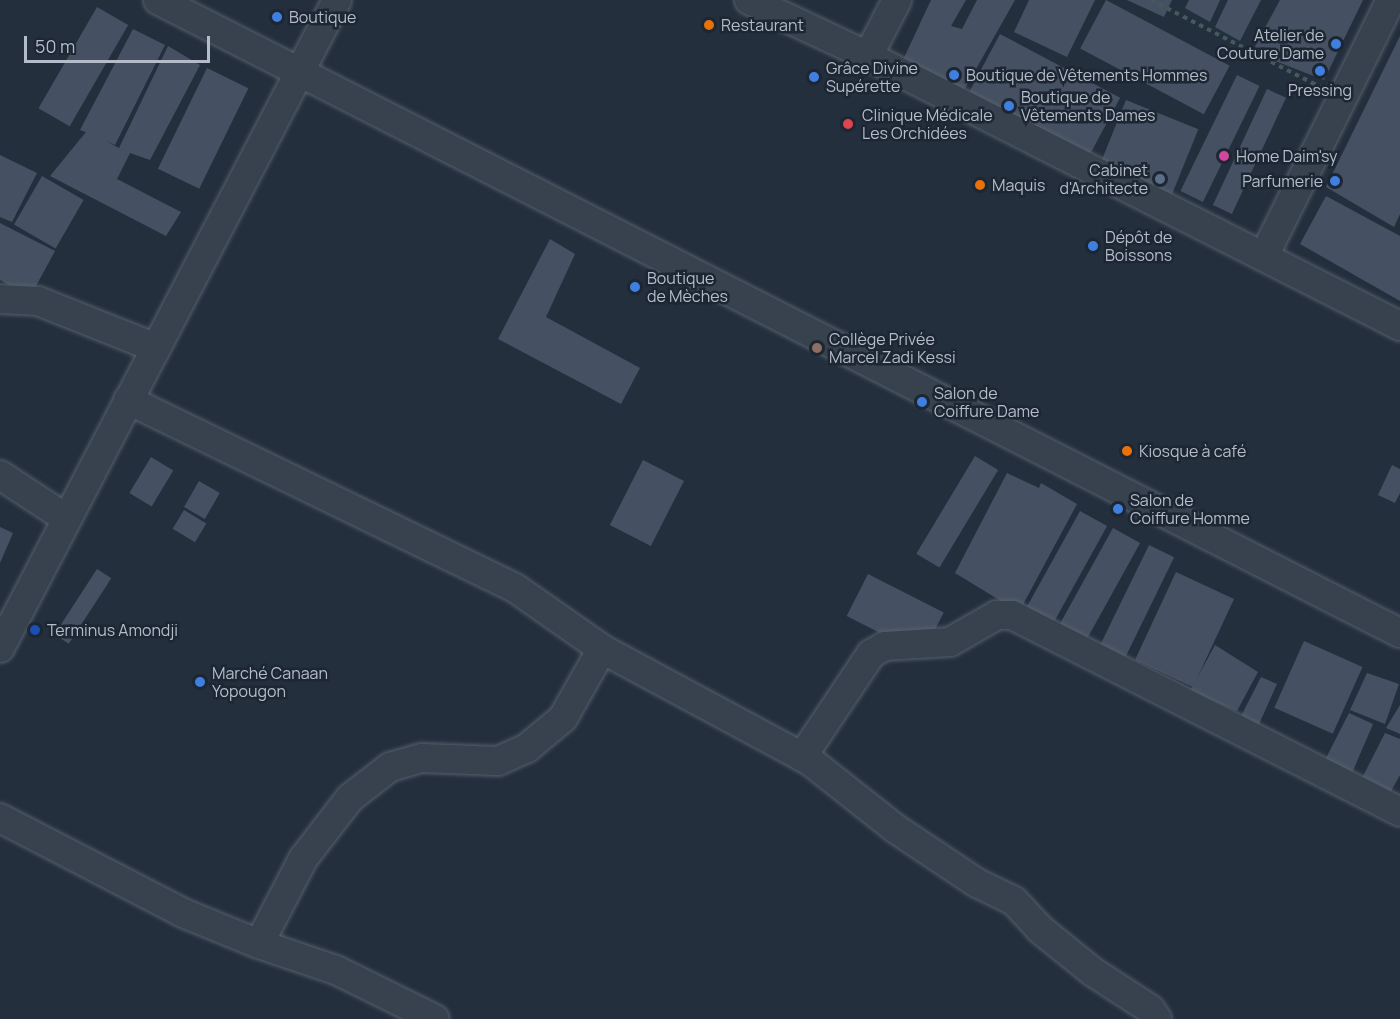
<!DOCTYPE html>
<meta charset="utf-8">
<style>
body{margin:0}
#map{position:relative;width:1400px;height:1019px;overflow:hidden;background:#242f3e;font-family:Manrope,sans-serif}
div>[style]{position:absolute}
.building>*{inset:0;background:#455162;transform-origin:0 0}
.path>*{height:4px;margin-top:-2px;transform-origin:0;background:repeating-linear-gradient(90deg,#44595c 0 4.5px,transparent 0 9px)}
.roads{filter:drop-shadow(0 0 2px #565f6c) drop-shadow(0 0 2px #565f6c)}
.minor>*{height:28px;margin:-14px;padding:0 14px;transform-origin:14px;border-radius:14px;background:#38414e}
.dots>*{width:16px;height:16px;translate:-50% -50%;box-sizing:border-box;border:3px solid #1d2633;border-radius:50%}
span{translate:-50% -50%;white-space:nowrap;text-align:center;line-height:1.15;-webkit-text-stroke:5px #1d2633;paint-order:stroke}
.poi-label{font-size:16px;color:#b4bcc9}
.left{translate:0 -50%;text-align:left}
.right{translate:-100% -50%;text-align:right}
.scale{position:absolute;left:24px;top:36px;width:186px;height:27px;box-sizing:border-box;border:3px solid #b4bcc9;border-top:0;padding-left:8px;font-size:18px;line-height:21px;white-space:nowrap;color:#b4bcc9;-webkit-text-stroke:4px #1d2633;paint-order:stroke}
</style>
<div id="map">
<div class="building">
<i style="clip-path:polygon(931px 0,966px 0,951px 26px,962px 29px,977px 0,1015px 0,963px 92px,902px 62px)"></i>
<i style="clip-path:polygon(1029px 0,1095px 0,1067px 57px,1014px 32px)"></i>
<i style="left:1106px;top:0;width:140px;height:55px;rotate:28deg"></i>
<i style="clip-path:polygon(1127px 0,1172px 0,1164px 17px)"></i>
<i style="clip-path:polygon(1189px 0,1220px 0,1210px 22px,1185px 8px)"></i>
<i style="clip-path:polygon(1228px 0,1261px 0,1240px 41px,1215px 27px)"></i>
<i style="clip-path:polygon(1280px 0,1363px 0,1324px 80px,1252px 52px)"></i>
<i style="left:97px;top:7px;width:36px;height:117px;rotate:30deg"></i>
<i style="clip-path:polygon(133px 29px,165px 45px,115px 145px,106px 141px,119px 148px,168px 46px,200px 65px,150px 160px,130px 153px,117px 179px,181px 212px,166px 236px,50px 176px,86px 132px,80px 130px)"></i>
<i style="left:1000px;top:34px;width:136px;height:69px;rotate:28deg"></i>
<i style="clip-path:polygon(1400px 36px,1400px 214px,1394px 227px,1326px 187px)"></i>
<i style="left:207px;top:68px;width:46px;height:112px;rotate:26deg"></i>
<i style="left:1237px;top:75px;width:25px;height:129px;rotate:26deg"></i>
<i style="left:1267px;top:89px;width:21px;height:128px;rotate:25deg"></i>
<i style="left:1126px;top:100px;width:78px;height:70px;rotate:22deg"></i>
<i style="clip-path:polygon(0 155px,37px 173px,12px 222px,0 217px)"></i>
<i style="left:42px;top:176px;width:48px;height:56px;rotate:30deg"></i>
<i style="clip-path:polygon(1326px 196px,1400px 236px,1400px 301px,1300px 244px)"></i>
<i style="clip-path:polygon(0 223px,55px 251px,30px 297px,0 280px)"></i>
<i style="clip-path:polygon(550px 239px,575px 254px,546px 317px,640px 368px,621px 404px,498px 339px)"></i>
<i style="left:975px;top:456px;width:27px;height:114px;rotate:31deg"></i>
<i style="left:151px;top:457px;width:26px;height:42px;rotate:31deg"></i>
<i style="left:643px;top:460px;width:46px;height:73px;rotate:27deg"></i>
<i style="clip-path:polygon(1392px 465px,1400px 469px,1400px 493px,1395px 503px,1378px 495px)"></i>
<i style="clip-path:polygon(1007px 473px,1039px 488px,1041px 483px,1077px 504px,1019px 612px,955px 573px)"></i>
<i style="left:199px;top:481px;width:24px;height:30px;rotate:30deg"></i>
<i style="left:184px;top:510px;width:26px;height:22px;rotate:31deg"></i>
<i style="left:1080px;top:511px;width:31px;height:112px;rotate:29deg"></i>
<i style="clip-path:polygon(0 527px,13px 533px,0 563px)"></i>
<i style="left:1113px;top:528px;width:31px;height:114px;rotate:29deg"></i>
<i style="left:1149px;top:545px;width:28px;height:113px;rotate:26deg"></i>
<i style="left:97px;top:569px;width:17px;height:78px;rotate:33deg"></i>
<i style="left:1176px;top:572px;width:64px;height:97px;rotate:25deg"></i>
<i style="left:868px;top:574px;width:85px;height:47px;rotate:27deg"></i>
<i style="left:1304px;top:641px;width:64px;height:73px;rotate:24deg"></i>
<i style="clip-path:polygon(1215px 645px,1258px 672px,1237px 711px,1190px 691px)"></i>
<i style="clip-path:polygon(1367px 673px,1399px 684px,1385px 724px,1350px 710px)"></i>
<i style="clip-path:polygon(1261px 677px,1277px 684px,1255px 733px,1238px 722px)"></i>
<i style="clip-path:polygon(1400px 705px,1400px 734px,1386px 728px)"></i>
<i style="clip-path:polygon(1349px 713px,1373px 724px,1352px 773px,1324px 762px)"></i>
<i style="clip-path:polygon(1385px 733px,1400px 739px,1400px 775px,1390px 793px,1362px 778px)"></i>
</div>
<div class="path">
<i style="left:1151px;top:0;width:190px;rotate:27.2deg"></i>
</div>
<div class="roads">
<div class="minor">
<i style="left:158px;top:0;width:1394px;rotate:27.01deg"></i>
<i style="left:749px;top:0;width:132px;rotate:25.2deg"></i>
<i style="left:868px;top:56px;width:597px;rotate:26.91deg"></i>
<i style="left:868px;top:56px;width:63px;rotate:-62.6deg"></i>
<i style="left:1264px;top:256px;width:286px;rotate:-63.6deg"></i>
<i style="left:0;top:299px;width:38px;rotate:3deg"></i>
<i style="left:38px;top:301px;width:127px;rotate:21.7deg"></i>
<i style="left:128px;top:400px;width:430px;rotate:25.9deg"></i>
<i style="left:515px;top:588px;width:106px;rotate:35deg"></i>
<i style="left:602px;top:649px;width:236px;rotate:28.3deg"></i>
<i style="left:810px;top:761px;width:110px;rotate:38.3deg"></i>
<i style="left:896px;top:829px;width:97px;rotate:33.7deg"></i>
<i style="left:977px;top:883px;width:41px;rotate:25.9deg"></i>
<i style="left:1014px;top:901px;width:40px;rotate:47deg"></i>
<i style="left:1041px;top:930px;width:67px;rotate:38.9deg"></i>
<i style="left:1093px;top:972px;width:68px;rotate:33deg"></i>
<i style="left:1150px;top:1009px;width:12px;rotate:55deg"></i>
<i style="left:0;top:475px;width:80px;rotate:33.3deg"></i>
<i style="left:0;top:648px;width:730px;rotate:-62.52deg"></i>
<i style="left:802px;top:757px;width:124px;rotate:-56.2deg"></i>
<i style="left:871px;top:654px;width:16px;rotate:-30deg"></i>
<i style="left:885px;top:646px;width:65px;rotate:-3.5deg"></i>
<i style="left:950px;top:642px;width:54px;rotate:-29.9deg"></i>
<i style="left:997px;top:615px;width:15px"></i>
<i style="left:1012px;top:615px;width:435px;rotate:26.9deg"></i>
<i style="left:0;top:818px;width:206px;rotate:27.4deg"></i>
<i style="left:183px;top:913px;width:82px;rotate:22.2deg"></i>
<i style="left:259px;top:944px;width:81px;rotate:18.7deg"></i>
<i style="left:336px;top:970px;width:110px;rotate:26.3deg"></i>
<i style="left:259px;top:944px;width:96px;rotate:-62.6deg"></i>
<i style="left:303px;top:859px;width:77px;rotate:-52.4deg"></i>
<i style="left:350px;top:798px;width:51px;rotate:-37.8deg"></i>
<i style="left:390px;top:767px;width:33px;rotate:-16deg"></i>
<i style="left:422px;top:758px;width:76px;rotate:2.3deg"></i>
<i style="left:498px;top:761px;width:32px;rotate:-24deg"></i>
<i style="left:527px;top:748px;width:47px;rotate:-39.8deg"></i>
<i style="left:563px;top:718px;width:79px;rotate:-60.5deg"></i>
</div>
</div>
<div class="dots">
<i style="left:277px;top:17px;background:#3f7fe0"></i>
<i style="left:709px;top:25px;background:#e8710a"></i>
<i style="left:1336px;top:44px;background:#3f7fe0"></i>
<i style="left:1320px;top:71px;background:#3f7fe0"></i>
<i style="left:954px;top:75px;background:#3f7fe0"></i>
<i style="left:814px;top:77px;background:#3f7fe0"></i>
<i style="left:1009px;top:106px;background:#3f7fe0"></i>
<i style="left:848px;top:124px;background:#e0444e"></i>
<i style="left:1224px;top:156px;background:#d1479c"></i>
<i style="left:1160px;top:179px;background:#5c6f8a"></i>
<i style="left:1335px;top:181px;background:#3f7fe0"></i>
<i style="left:980px;top:185px;background:#e8710a"></i>
<i style="left:1093px;top:246px;background:#3f7fe0"></i>
<i style="left:635px;top:287px;background:#3f7fe0"></i>
<i style="left:817px;top:348px;background:#8d6e63"></i>
<i style="left:922px;top:402px;background:#3f7fe0"></i>
<i style="left:1127px;top:451px;background:#e8710a"></i>
<i style="left:1118px;top:509px;background:#3f7fe0"></i>
<i style="left:35px;top:630px;background:#1a4fb4"></i>
<i style="left:200px;top:682px;background:#3f7fe0"></i>
</div>
<div class="poi-label">
<span class="left" style="left:289px;top:17px">Boutique</span>
<span class="left" style="left:721px;top:25px">Restaurant</span>
<span class="right" style="left:1324px;top:44px">Atelier de<br>Couture Dame</span>
<span class="left" style="left:826px;top:77px">Grâce Divine<br>Supérette</span>
<span class="left" style="left:966px;top:75px">Boutique de Vêtements Hommes</span>
<span style="left:1320px;top:90px">Pressing</span>
<span class="left" style="left:1021px;top:106px">Boutique de<br>Vêtements Dames</span>
<span class="left" style="left:862px;top:124px">Clinique Médicale<br>Les Orchidées</span>
<span class="left" style="left:1236px;top:156px">Home Daim'sy</span>
<span class="right" style="left:1148px;top:179px">Cabinet<br>d'Architecte</span>
<span class="right" style="left:1323px;top:181px">Parfumerie</span>
<span class="left" style="left:992px;top:185px">Maquis</span>
<span class="left" style="left:1105px;top:246px">Dépôt de<br>Boissons</span>
<span class="left" style="left:647px;top:287px">Boutique<br>de Mèches</span>
<span class="left" style="left:829px;top:348px">Collège Privée<br>Marcel Zadi Kessi</span>
<span class="left" style="left:934px;top:402px">Salon de<br>Coiffure Dame</span>
<span class="left" style="left:1139px;top:451px">Kiosque à café</span>
<span class="left" style="left:1130px;top:509px">Salon de<br>Coiffure Homme</span>
<span class="left" style="left:47px;top:630px">Terminus Amondji</span>
<span class="left" style="left:212px;top:682px">Marché Canaan<br>Yopougon</span>
</div>
<div class="scale">50 m</div>
</div>
